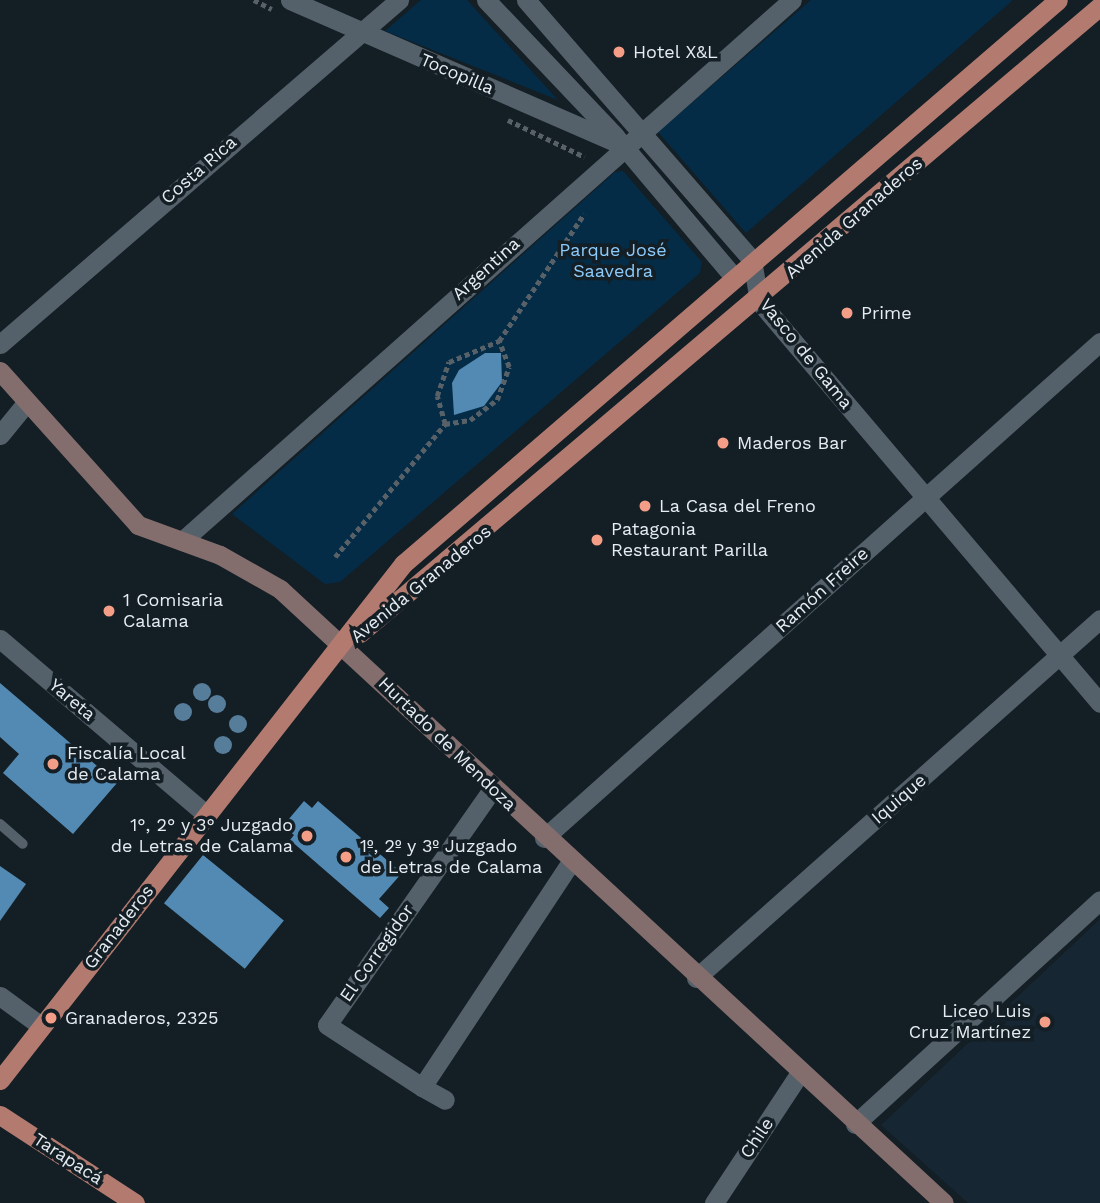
<!DOCTYPE html>
<html>
<head>
<meta charset="utf-8">
<style>
	body { margin:0 }
	#map { position:relative; width:1100px; height:1203px; overflow:hidden; background:#141e25; font-family:"Work Sans",sans-serif }
	div>[style] { position:absolute }
	[style*='--x'] { left:calc(var(--x)*1px); top:calc(var(--y)*1px); width:calc(var(--w)*1px); rotate:calc(var(--a)*1deg) }
	.built>* { inset:0; background:#162632 }
	.green>* { inset:0; background:#052c46 }
	.building>* { inset:0; background:#528ab3; transform-origin:0 0 }
	.path>* { height:4.5px; margin-top:-2.25px; transform-origin:0; background:repeating-linear-gradient(90deg,#586168 0 5px,transparent 0 8.5px) }
	.service>* { height:10px; margin:-5px; padding:0 5px; transform-origin:5px; border-radius:5px; background:#55616a }
	.minor>* { height:19px; margin:-9.5px; padding:0 9.5px; transform-origin:9.5px; border-radius:9.5px; background:#55616a }
	.tertiary>* { height:19px; margin:-9.5px; padding:0 9.5px; transform-origin:9.5px; border-radius:9.5px; background:#55616a }
	.secondary>* { height:19px; margin:-9.5px; padding:0 9.5px; transform-origin:9.5px; border-radius:9.5px; background:#846e6d }
	.primary>* { height:19px; margin:-9.5px; padding:0 9.5px; transform-origin:9.5px; border-radius:9.5px; background:#b37b6f }
	.trees>* { width:18px; height:18px; margin:-9px; border-radius:50%; background:#567d9a }
	.dots>* { width:19px; height:19px; translate:-50% -50%; box-sizing:border-box; border:4px solid #141e25; border-radius:50% }
	span { translate:-50% -50%; white-space:nowrap; text-align:center; line-height:1.15; -webkit-text-stroke:7px #141e25; paint-order:stroke }
	.poi-label { font-size:18px; color:#e5ecf2 }
	.left { translate:0 -50%; text-align:left }
	.right { translate:-100% -50%; text-align:right }
	.street-label { font-size:18px; color:#e5ecf2 }
	.park-label { font-size:18px; color:#8ccafa }
</style>
</head>
<body>
<div id="map">
	<div class="built">
		<i style="clip-path:polygon(1100px 919px,1100px 1203px,968px 1203px,881px 1125px)"></i>
	</div>
	<div class="green">
		<i style="clip-path:polygon(421px 0,467px 0,558px 100px,385px 31px)"></i>
		<i style="clip-path:polygon(811px 0,1013px 0,746px 233px,658px 132px)"></i>
		<i style="clip-path:polygon(623px 171px,702px 262px,700px 273px,340px 582px,325px 584px,232px 514px,615px 172px)"></i>
	</div>
	<div class="building">
		<i style="clip-path:polygon(485px 353px,501px 353px,502px 382px,484px 406px,454px 415px,452px 383px,459px 370px)"></i>
		<i style="clip-path:polygon(0 683px,117px 783px,73px 834px,3px 773px,19px 754px,0 737px)"></i>
		<i style="clip-path:polygon(304px 801px,312px 808px,318px 801px,402px 873px,379px 899px,389px 908px,380px 918px,290px 840px,294px 835px,283px 826px)"></i>
		<i style="left:203px;top:855px;width:104px;height:62px;rotate:39deg"></i>
		<i style="clip-path:polygon(0 866px,26px 884px,0 921px)"></i>
	</div>
	<div class="path">
		<i style="--x:254;--y:0;--w:20;--a:27"></i>
		<i style="--x:508;--y:120;--w:85;--a:25.7"></i>
		<i style="--x:445;--y:424;--w:25;--a:-9"></i>
		<i style="--x:470;--y:420;--w:34;--a:-37"></i>
		<i style="--x:497;--y:400;--w:35;--a:-70"></i>
		<i style="--x:509;--y:367;--w:28;--a:-111"></i>
		<i style="--x:335;--y:557;--w:173;--a:-50.4"></i>
		<i style="--x:445;--y:424;--w:29;--a:-106"></i>
		<i style="--x:437;--y:396;--w:36;--a:-71"></i>
		<i style="--x:449;--y:362;--w:54;--a:-22.8"></i>
		<i style="--x:499;--y:341;--w:153;--a:-56.2"></i>
	</div>
	<div class="service">
		<i style="--x:0;--y:824;--w:30;--a:41"></i>
	</div>
	<div class="minor">
		<i style="--x:290;--y:0;--w:365;--a:23.6"></i>
		<i style="--x:0;--y:344;--w:527;--a:-40.77"></i>
		<i style="--x:0;--y:435;--w:41;--a:-50.9"></i>
		<i style="--x:182;--y:541;--w:815;--a:-41.57"></i>
		<i style="--x:0;--y:639;--w:272;--a:40.4"></i>
		<i style="--x:493;--y:788;--w:289;--a:125"></i>
		<i style="--x:327;--y:1025;--w:113;--a:33.1"></i>
		<i style="--x:422;--y:1087;--w:270;--a:-56.5"></i>
		<i style="--x:544;--y:838;--w:745;--a:-41.74"></i>
		<i style="--x:696;--y:978;--w:540;--a:-41.62"></i>
		<i style="--x:422;--y:1087;--w:26;--a:29"></i>
		<i style="--x:855;--y:1124;--w:332;--a:-42.4"></i>
		<i style="--x:714;--y:1203;--w:154;--a:-56.6"></i>
	</div>
	<div class="tertiary">
		<i style="--x:486;--y:0;--w:187;--a:46.5"></i>
		<i style="--x:615;--y:136;--w:183;--a:49.9"></i>
		<i style="--x:526;--y:0;--w:344;--a:49"></i>
		<i style="--x:752;--y:260;--w:42;--a:80.3"></i>
		<i style="--x:759;--y:301;--w:527;--a:49.69"></i>
		<i style="--x:0;--y:996;--w:51;--a:36.2"></i>
	</div>
	<div class="secondary">
		<i style="--x:0;--y:371;--w:207;--a:48.1"></i>
		<i style="--x:138;--y:525;--w:87;--a:20.1"></i>
		<i style="--x:220;--y:555;--w:69;--a:29.5"></i>
		<i style="--x:280;--y:589;--w:904;--a:42.76"></i>
	</div>
	<div class="primary">
		<i style="--x:360;--y:633;--w:970;--a:-40.27"></i>
		<i style="--x:0;--y:1080;--w:655;--a:-52.01"></i>
		<i style="--x:403;--y:564;--w:864;--a:-40.73"></i>
		<i style="--x:0;--y:1115;--w:161;--a:33.1"></i>
	</div>
	<div class="trees">
		<i style="left:202px;top:692px"></i>
		<i style="left:217px;top:704px"></i>
		<i style="left:183px;top:712px"></i>
		<i style="left:238px;top:724px"></i>
		<i style="left:223px;top:745px"></i>
	</div>
	<div class="dots">
		<i style="left:619px;top:52px;background:#f49e87"></i>
		<i style="left:847px;top:313px;background:#f49e87"></i>
		<i style="left:723px;top:443px;background:#f49e87"></i>
		<i style="left:645px;top:506px;background:#f49e87"></i>
		<i style="left:597px;top:540px;background:#f49e87"></i>
		<i style="left:109px;top:611px;background:#f49e87"></i>
		<i style="left:53px;top:764px;background:#f49e87"></i>
		<i style="left:307px;top:836px;background:#f49e87"></i>
		<i style="left:346px;top:857px;background:#f49e87"></i>
		<i style="left:51px;top:1018px;background:#f49e87"></i>
		<i style="left:1045px;top:1022px;background:#f49e87"></i>
	</div>
	<div class="poi-label">
		<span class="left" style="left:633px;top:52px">Hotel X&amp;L</span>
		<span class="left" style="left:861px;top:313px">Prime</span>
		<span class="left" style="left:737px;top:443px">Maderos Bar</span>
		<span class="left" style="left:659px;top:506px">La Casa del Freno</span>
		<span class="left" style="left:611px;top:540px">Patagonia<br>Restaurant Parilla</span>
		<span class="left" style="left:123px;top:611px">1 Comisaria<br>Calama</span>
		<span class="left" style="left:67px;top:764px">Fiscalía Local<br>de Calama</span>
		<span class="right" style="left:293px;top:836px">1°, 2° y 3° Juzgado<br>de Letras de Calama</span>
		<span class="left" style="left:360px;top:857px">1º, 2º y 3º Juzgado<br>de Letras de Calama</span>
		<span class="right" style="left:1031px;top:1022px">Liceo Luis<br>Cruz Martínez</span>
		<span class="left" style="left:65px;top:1018px">Granaderos, 2325</span>
	</div>
	<div class="street-label">
		<span style="left:457px;top:74px;rotate:23deg">Tocopilla</span>
		<span style="left:199px;top:170px;rotate:-41deg">Costa Rica</span>
		<span style="left:854px;top:218px;rotate:-41deg">Avenida Granaderos</span>
		<span style="left:486px;top:269px;rotate:-42deg">Argentina</span>
		<span style="left:806px;top:354px;rotate:51deg">Vasco de Gama</span>
		<span style="left:421px;top:584px;rotate:-39deg">Avenida Granaderos</span>
		<span style="left:822px;top:590px;rotate:-42deg">Ramón Freire</span>
		<span style="left:72px;top:700px;rotate:40deg">Yareta</span>
		<span style="left:447px;top:744px;rotate:44deg">Hurtado de Mendoza</span>
		<span style="left:899px;top:799px;rotate:-41deg">Iquique</span>
		<span style="left:119px;top:927px;rotate:-52deg">Granaderos</span>
		<span style="left:377px;top:953px;rotate:-55deg">El Corregidor</span>
		<span style="left:757px;top:1138px;rotate:-56deg">Chile</span>
		<span style="left:68px;top:1159px;rotate:33deg">Tarapacá</span>
	</div>
	<div class="park-label">
		<span style="left:613px;top:261px">Parque José<br>Saavedra</span>
	</div>
</div>
</body>
</html>
